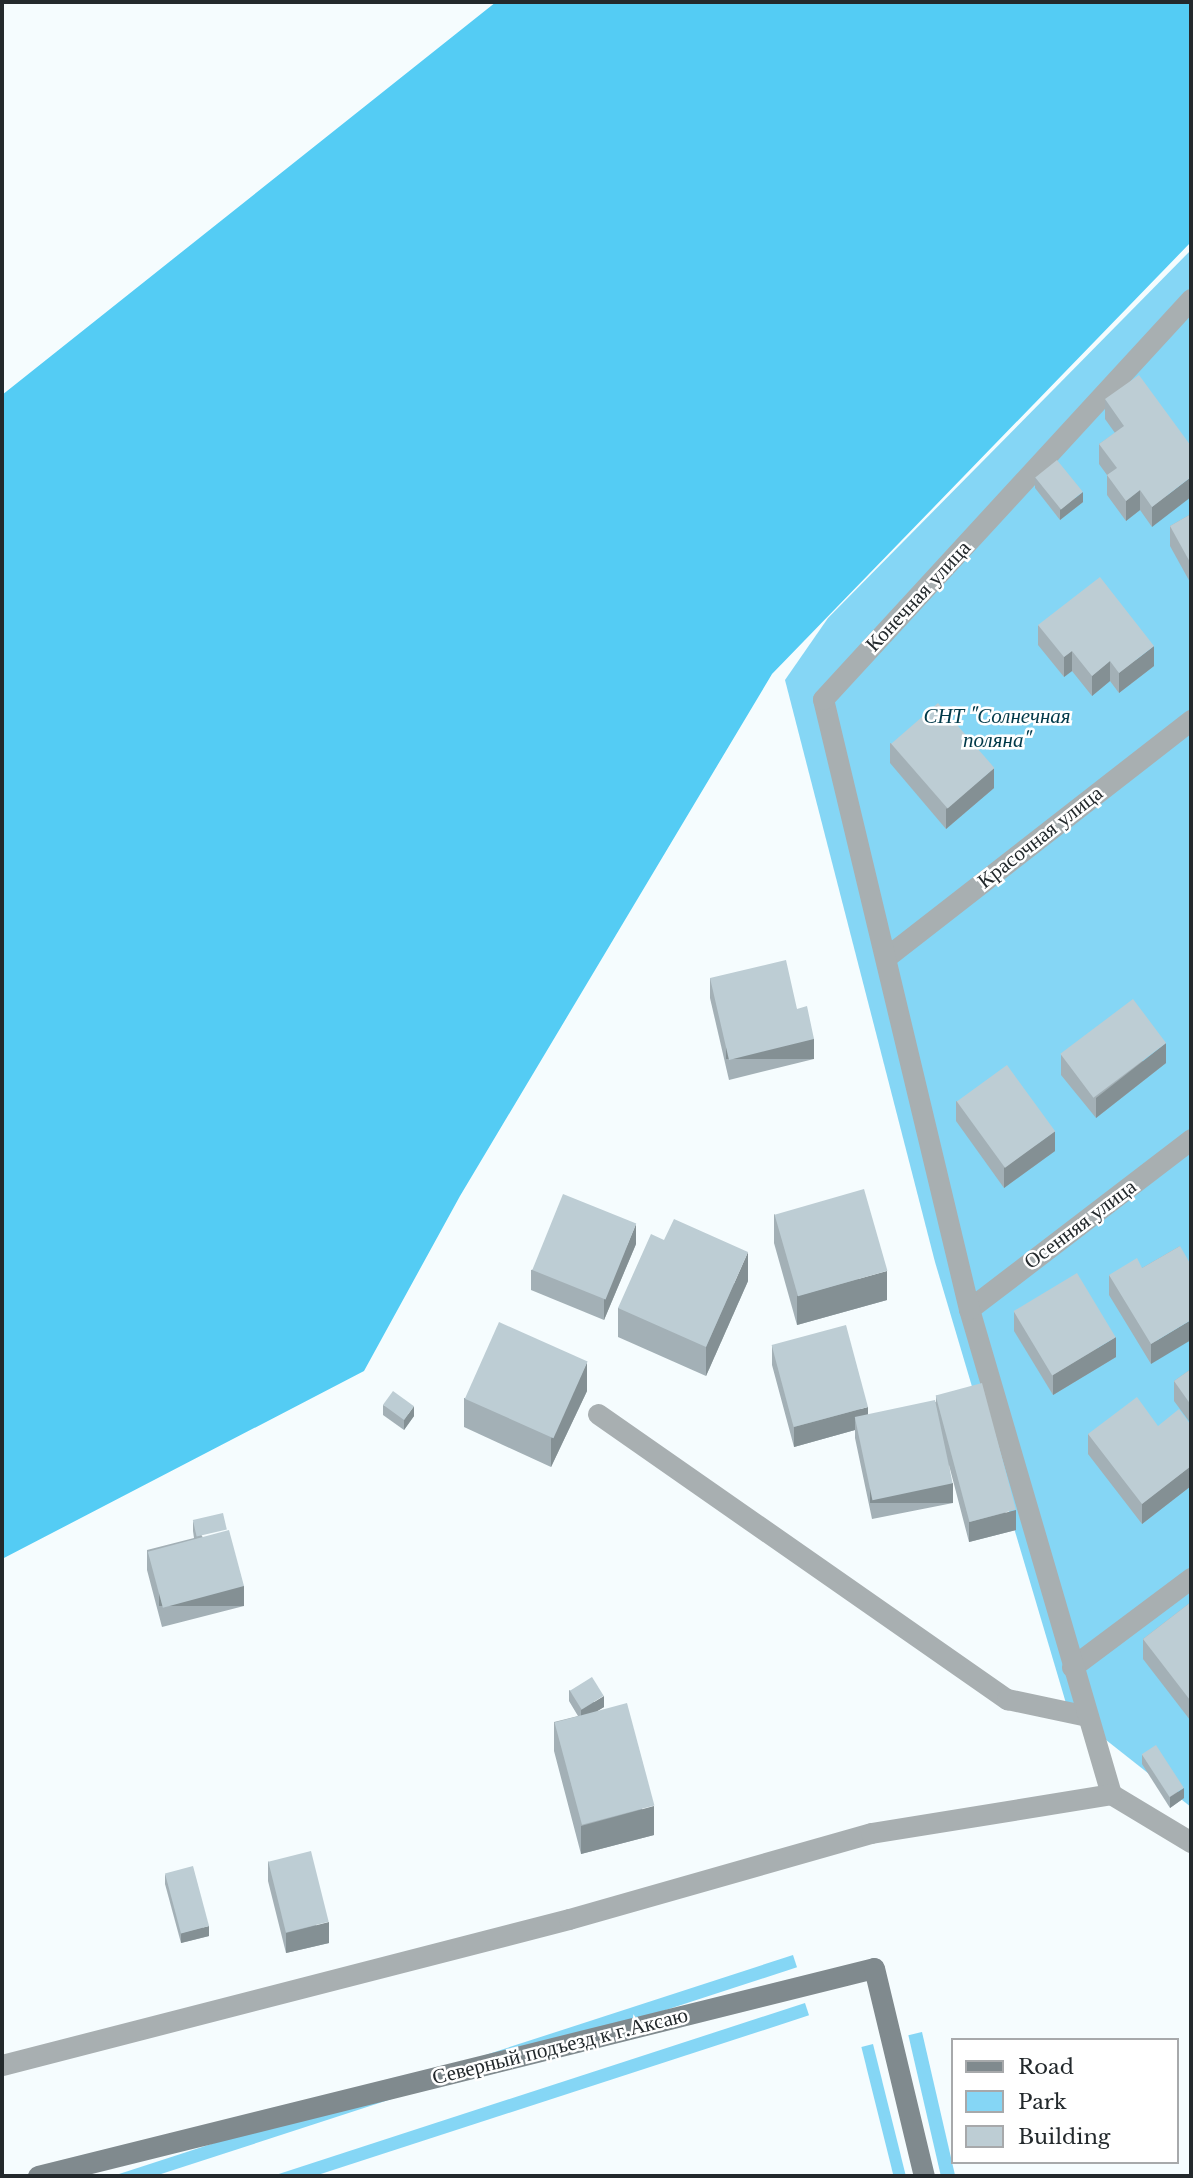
<!DOCTYPE html>
<html>
<head>
<meta charset="utf-8">
<style>
	body { margin:0 }
	#map { position:relative; width:1193px; height:2178px; overflow:hidden; background:#f5fcfe; font-family:"Libre Baskerville",serif }
	div>[style] { position:absolute }
	[style*='--x'] { left:calc(var(--x)*1px); top:calc(var(--y)*1px); width:calc(var(--w)*1px); rotate:calc(var(--a)*1deg) }
	.green>* { inset:0; background:#85d6f5; transform-origin:0 0 }
	.forest>* { inset:0; background:#54ccf4 }
	.street>* { height:21px; margin:-10.5px; padding:0 10.5px; transform-origin:10.5px; border-radius:10.5px; background:#a8afb1 }
	.secondary>* { height:21px; margin:-10.5px; padding:0 10.5px; transform-origin:10.5px; border-radius:10.5px; background:#808a8e }
	.wall>* { inset:0; background:#a3b0b6 }
	.shaded-wall>* { inset:0; background:#849094; transform-origin:0 0 }
	.building>* { inset:0; background:#bdcdd4; transform-origin:0 0 }
	span { translate:-50% -50%; white-space:nowrap; text-align:center; line-height:1.15; -webkit-text-stroke:5px #fff; paint-order:stroke }
	.street-label { font-size:21px; color:#23292c }
	.park-label { font-size:21px; color:#003949; font-style:italic }
	.frame { position:absolute; inset:0; border:4px solid #23292c; pointer-events:none }
	.legend { position:absolute; left:951px; top:2038px; width:228px; height:126px; box-sizing:border-box; background:#fff; border:2px solid #a7a9ab; margin:0; padding:9px 12px; list-style:none; font-size:21px; color:#23292c }
	.legend li { display:flex; align-items:center; gap:14px; height:35px }
	.legend b { width:35px; border:2px solid #a7a9ab }
</style>
</head>
<body>
<div id="map">
	<div class="green">
		<i style="clip-path:polygon(1191px 250px,1191px 1807px,1068px 1710px,935px 1262px,785px 680px,828px 618px)"></i>
		<i style="left:793px;top:1955px;width:13px;height:815px;rotate:72deg"></i>
		<i style="left:805px;top:2003px;width:13px;height:711px;rotate:72deg"></i>
		<i style="left:922px;top:2032px;width:148px;height:14px;rotate:77deg"></i>
		<i style="left:873px;top:2044px;width:136px;height:12px;rotate:76deg"></i>
	</div>
	<div class="forest">
		<i style="clip-path:polygon(496px 2px,1191px 2px,1191px 242px,772px 674px,460px 1196px,364px 1371px,2px 1559px,2px 395px)"></i>
	</div>
	<div class="street">
		<i style="--x:889;--y:955;--w:383;--a:-37.9"></i>
		<i style="--x:969;--y:1309;--w:280;--a:-37.4"></i>
		<i style="--x:598;--y:1414;--w:499;--a:34.9"></i>
		<i style="--x:1007;--y:1699;--w:82;--a:12"></i>
		<i style="--x:1072;--y:1667;--w:149;--a:-36.8"></i>
		<i style="--x:1111;--y:1794;--w:505;--a:-106.32"></i>
		<i style="--x:969;--y:1309;--w:627;--a:-103.46"></i>
		<i style="--x:823;--y:699;--w:544;--a:-47.39"></i>
		<i style="--x:1111;--y:1794;--w:93;--a:31"></i>
		<i style="--x:2;--y:2065;--w:585;--a:-14.44"></i>
		<i style="--x:569;--y:1919;--w:314;--a:-15.9"></i>
		<i style="--x:871;--y:1833;--w:243;--a:-9.2"></i>
	</div>
	<div class="secondary">
		<i style="--x:38;--y:2176;--w:861;--a:-13.97"></i>
		<i style="--x:874;--y:1968;--w:214;--a:76.5"></i>
	</div>
	<div class="wall">
		<i style="clip-path:polygon(1105px 399px,1191px 446px,1152px 527px,1140px 510px,1126px 521px,1107px 495px,1107px 475px,1099px 464px,1099px 444px,1115px 433px,1105px 419px)"></i>
		<i style="clip-path:polygon(1035px 477px,1083px 502px,1060px 520px,1035px 488px)"></i>
		<i style="clip-path:polygon(1191px 514px,1191px 584px,1170px 546px,1170px 526px)"></i>
		<i style="clip-path:polygon(1038px 625px,1154px 666px,1119px 693px,1110px 681px,1092px 696px,1072px 671px,1064px 677px,1038px 645px)"></i>
		<i style="clip-path:polygon(890px 743px,994px 788px,946px 829px,890px 763px)"></i>
		<i style="clip-path:polygon(710px 978px,797px 1009px,814px 1059px,729px 1080px,710px 998px)"></i>
		<i style="clip-path:polygon(1061px 1055px,1166px 1063px,1096px 1118px,1061px 1075px)"></i>
		<i style="clip-path:polygon(956px 1101px,1055px 1151px,1004px 1188px,956px 1121px)"></i>
		<i style="clip-path:polygon(774px 1214px,887px 1300px,797px 1325px,774px 1243px)"></i>
		<i style="clip-path:polygon(636px 1244px,604px 1320px,531px 1290px,531px 1270px)"></i>
		<i style="clip-path:polygon(1180px 1246px,1151px 1364px,1109px 1295px,1109px 1275px,1142px 1268px)"></i>
		<i style="clip-path:polygon(748px 1281px,706px 1376px,618px 1337px,618px 1308px)"></i>
		<i style="clip-path:polygon(1014px 1311px,1116px 1357px,1053px 1395px,1014px 1331px)"></i>
		<i style="clip-path:polygon(772px 1345px,868px 1415px,936px 1402px,936px 1395px,1016px 1530px,969px 1542px,949px 1465px,953px 1503px,872px 1519px,855px 1438px,855px 1430px,794px 1447px,772px 1365px)"></i>
		<i style="clip-path:polygon(1191px 1369px,1191px 1486px,1142px 1524px,1088px 1454px,1088px 1434px,1158px 1426px,1191px 1424px,1174px 1401px,1174px 1381px)"></i>
		<i style="clip-path:polygon(587px 1391px,551px 1467px,464px 1427px,464px 1398px)"></i>
		<i style="clip-path:polygon(383px 1405px,414px 1416px,404px 1430px,383px 1415px)"></i>
		<i style="clip-path:polygon(193px 1521px,244px 1606px,162px 1627px,147px 1570px,147px 1550px,194px 1538px,193px 1531px)"></i>
		<i style="clip-path:polygon(1191px 1602px,1190px 1720px,1143px 1659px,1143px 1639px)"></i>
		<i style="clip-path:polygon(569px 1690px,604px 1707px,597px 1711px,654px 1835px,581px 1854px,554px 1751px,554px 1722px,578px 1716px,569px 1701px)"></i>
		<i style="clip-path:polygon(1142px 1754px,1184px 1798px,1170px 1808px,1142px 1764px)"></i>
		<i style="clip-path:polygon(268px 1861px,329px 1943px,286px 1953px,268px 1881px)"></i>
		<i style="clip-path:polygon(165px 1874px,209px 1936px,181px 1943px,165px 1884px)"></i>
	</div>
	<div class="shaded-wall">
		<i style="clip-path:polygon(1191px 477px,1191px 497px,1152px 527px,1152px 507px)"></i>
		<i style="clip-path:polygon(1140px 490px,1140px 510px,1126px 521px,1126px 501px)"></i>
		<i style="clip-path:polygon(1083px 492px,1083px 502px,1060px 520px,1060px 510px)"></i>
		<i style="clip-path:polygon(1154px 646px,1154px 666px,1119px 693px,1119px 673px)"></i>
		<i style="clip-path:polygon(1072px 651px,1072px 671px,1064px 677px,1064px 657px)"></i>
		<i style="clip-path:polygon(1110px 661px,1110px 681px,1092px 696px,1092px 676px)"></i>
		<i style="clip-path:polygon(994px 768px,994px 788px,946px 829px,946px 809px)"></i>
		<i style="left:814px;top:1039px;width:20px;height:88px;rotate:90deg"></i>
		<i style="clip-path:polygon(1166px 1043px,1166px 1063px,1096px 1118px,1096px 1098px)"></i>
		<i style="clip-path:polygon(1055px 1131px,1055px 1151px,1004px 1188px,1004px 1168px)"></i>
		<i style="clip-path:polygon(636px 1224px,636px 1244px,604px 1320px,604px 1300px)"></i>
		<i style="clip-path:polygon(748px 1252px,748px 1281px,706px 1376px,706px 1347px)"></i>
		<i style="clip-path:polygon(887px 1271px,887px 1300px,797px 1325px,797px 1296px)"></i>
		<i style="clip-path:polygon(1191px 1320px,1191px 1340px,1151px 1364px,1151px 1344px)"></i>
		<i style="clip-path:polygon(1116px 1337px,1116px 1357px,1053px 1395px,1053px 1375px)"></i>
		<i style="clip-path:polygon(587px 1362px,587px 1391px,551px 1467px,551px 1439px)"></i>
		<i style="clip-path:polygon(414px 1406px,414px 1416px,404px 1430px,404px 1420px)"></i>
		<i style="clip-path:polygon(868px 1407px,868px 1427px,855px 1418px,855px 1430px,794px 1447px,794px 1427px)"></i>
		<i style="clip-path:polygon(1191px 1466px,1191px 1486px,1142px 1524px,1142px 1504px)"></i>
		<i style="left:953px;top:1483px;width:20px;height:83px;rotate:90deg"></i>
		<i style="clip-path:polygon(1016px 1510px,1016px 1530px,969px 1542px,969px 1522px)"></i>
		<i style="left:244px;top:1586px;width:20px;height:85px;rotate:90deg"></i>
		<i style="clip-path:polygon(604px 1696px,604px 1707px,581px 1721px,581px 1710px)"></i>
		<i style="left:1191px;top:1699px;width:20px;height:1px;rotate:90deg"></i>
		<i style="clip-path:polygon(1184px 1788px,1184px 1798px,1170px 1808px,1170px 1797px)"></i>
		<i style="clip-path:polygon(654px 1806px,654px 1835px,581px 1854px,581px 1826px)"></i>
		<i style="clip-path:polygon(329px 1922px,329px 1943px,286px 1953px,286px 1933px)"></i>
		<i style="clip-path:polygon(209px 1926px,209px 1936px,181px 1943px,181px 1933px)"></i>
	</div>
	<div class="building">
		<i style="clip-path:polygon(1139px 375px,1191px 446px,1191px 477px,1152px 507px,1140px 490px,1126px 501px,1107px 475px,1117px 468px,1099px 444px,1124px 426px,1105px 399px)"></i>
		<i style="left:1057px;top:460px;width:41px;height:28px;rotate:51deg"></i>
		<i style="clip-path:polygon(1191px 514px,1191px 564px,1170px 526px)"></i>
		<i style="clip-path:polygon(1100px 577px,1154px 646px,1119px 673px,1110px 661px,1092px 676px,1072px 651px,1064px 657px,1038px 625px)"></i>
		<i style="left:938px;top:703px;width:86px;height:62px;rotate:49deg"></i>
		<i style="clip-path:polygon(786px 960px,797px 1009px,807px 1006px,814px 1039px,729px 1060px,710px 978px)"></i>
		<i style="left:1133px;top:999px;width:55px;height:91px;rotate:53deg"></i>
		<i style="left:1007px;top:1065px;width:82px;height:62px;rotate:54deg"></i>
		<i style="left:864px;top:1189px;width:85px;height:93px;rotate:74deg"></i>
		<i style="left:563px;top:1194px;width:79px;height:82px;rotate:22deg"></i>
		<i style="clip-path:polygon(674px 1219px,748px 1252px,706px 1347px,618px 1308px,651px 1234px,664px 1240px)"></i>
		<i style="clip-path:polygon(1180px 1246px,1191px 1265px,1191px 1320px,1151px 1344px,1109px 1275px,1137px 1258px,1142px 1268px)"></i>
		<i style="left:1077px;top:1273px;width:75px;height:74px;rotate:59deg"></i>
		<i style="left:499px;top:1322px;width:97px;height:84px;rotate:24deg"></i>
		<i style="left:846px;top:1325px;width:85px;height:77px;rotate:75deg"></i>
		<i style="clip-path:polygon(1191px 1369px,1191px 1405px,1174px 1381px)"></i>
		<i style="left:982px;top:1383px;width:131px;height:48px;rotate:75deg"></i>
		<i style="left:393px;top:1391px;width:26px;height:17px;rotate:36deg"></i>
		<i style="clip-path:polygon(1137px 1397px,1158px 1426px,1179px 1409px,1191px 1425px,1191px 1466px,1142px 1504px,1088px 1434px)"></i>
		<i style="left:935px;top:1400px;width:85px;height:82px;rotate:78deg"></i>
		<i style="left:223px;top:1513px;width:17px;height:31px;rotate:77deg"></i>
		<i style="left:229px;top:1530px;width:58px;height:84px;rotate:75deg"></i>
		<i style="clip-path:polygon(1191px 1602px,1191px 1699px,1190px 1700px,1143px 1639px)"></i>
		<i style="left:592px;top:1677px;width:22px;height:26px;rotate:58deg"></i>
		<i style="left:627px;top:1703px;width:106px;height:75px;rotate:75deg"></i>
		<i style="left:1156px;top:1745px;width:51px;height:17px;rotate:57deg"></i>
		<i style="left:311px;top:1851px;width:73px;height:44px;rotate:76deg"></i>
		<i style="left:193px;top:1866px;width:62px;height:29px;rotate:75deg"></i>
	</div>
	<div class="street-label">
		<span style="left:918px;top:596px;rotate:-47deg">Конечная улица</span>
		<span style="left:1040px;top:837px;rotate:-38deg">Красочная улица</span>
		<span style="left:1080px;top:1224px;rotate:-37deg">Осенняя улица</span>
		<span style="left:560px;top:2046px;rotate:-14deg">Северный подъезд к г.Аксаю</span>
	</div>
	<div class="park-label">
		<span style="left:997px;top:728px">СНТ "Солнечная<br>поляна"</span>
	</div>
	<div class="frame"></div>
	<ul class="legend">
	<li><b style="height:9px;background:#808a8e"></b>Road</li>
	<li><b style="height:19px;background:#85d6f5"></b>Park</li>
	<li><b style="height:19px;background:#bdcdd4"></b>Building</li>
	</ul>
</div>
</body>
</html>
